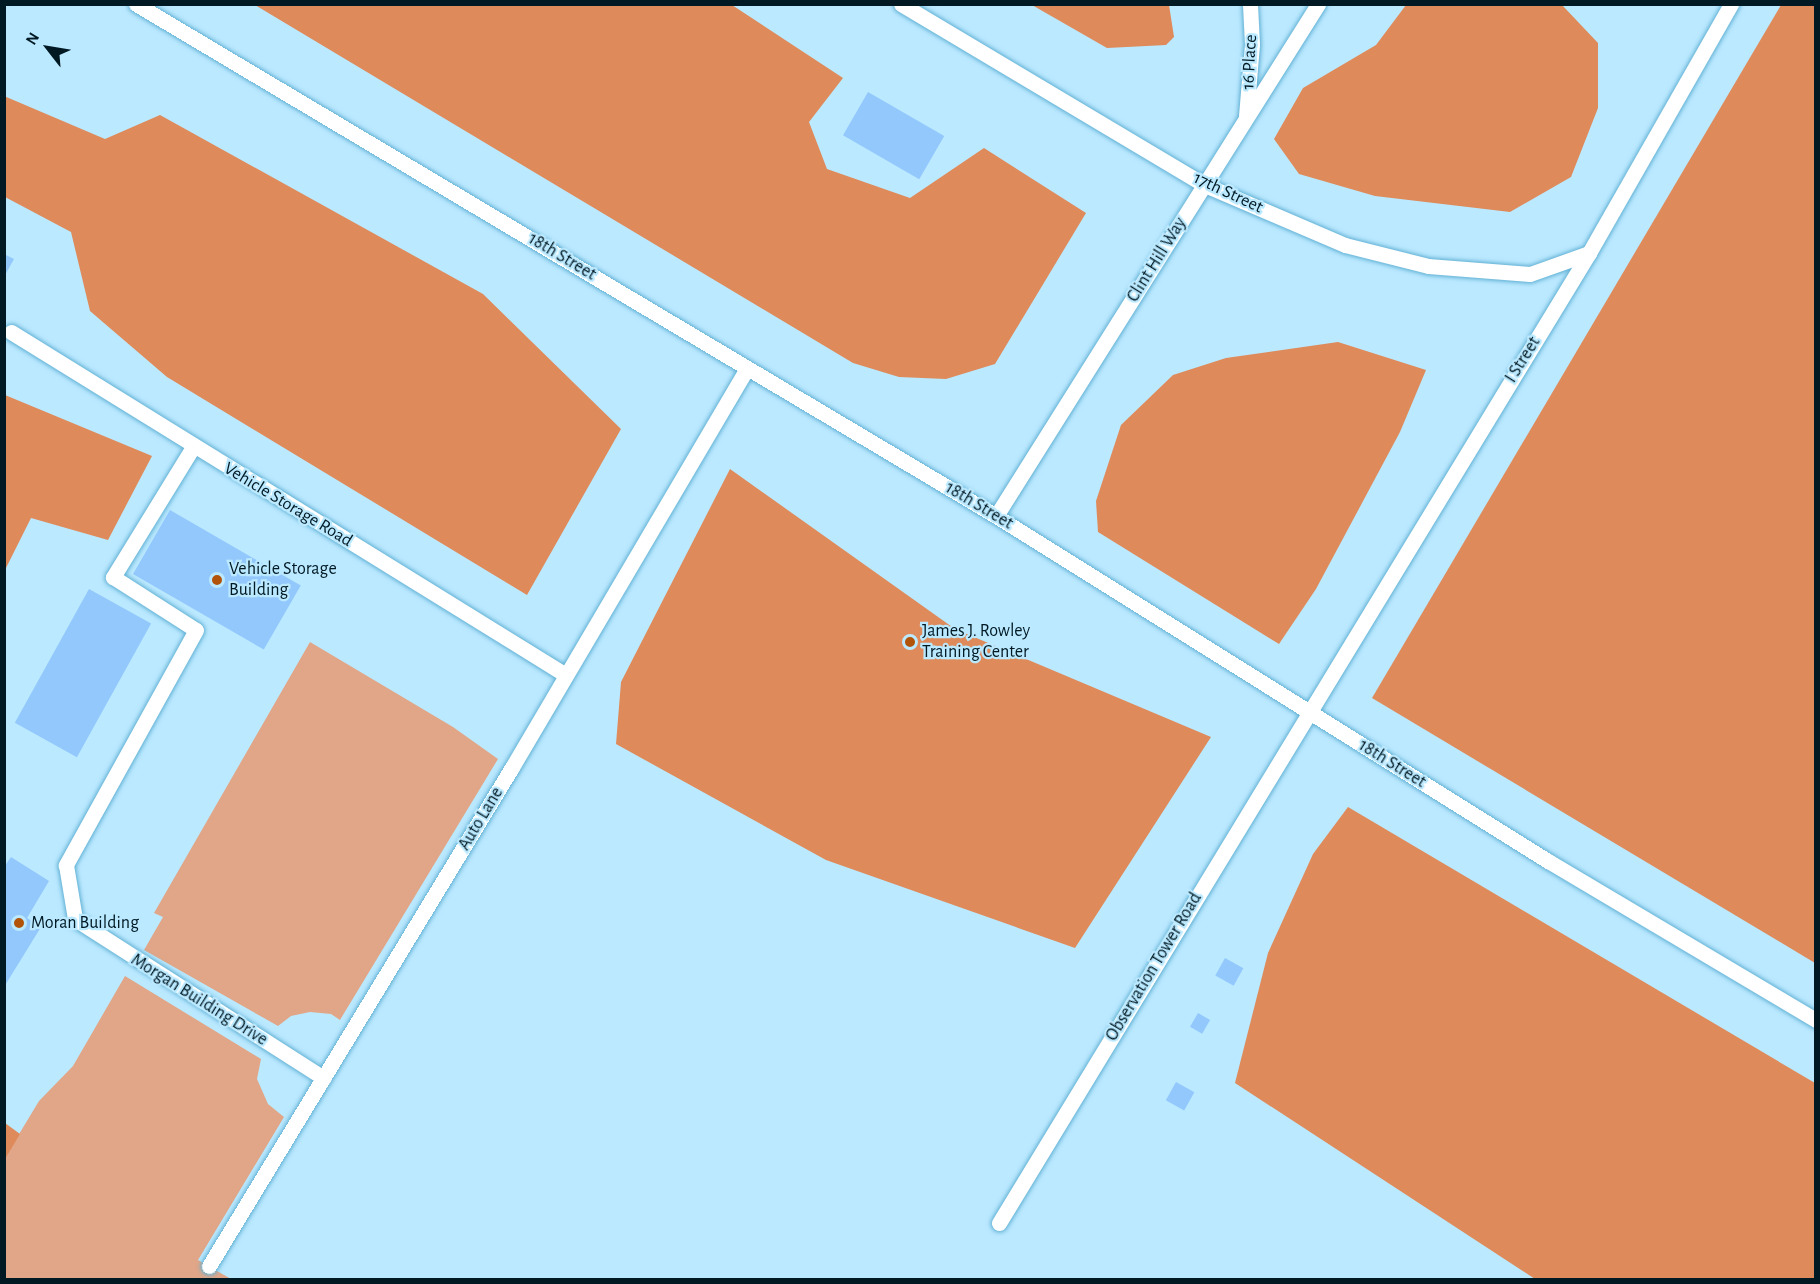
<!DOCTYPE html>
<html>
<head>
<meta charset="utf-8">
<style>
	body { margin:0 }
	#map { position:relative; width:1820px; height:1284px; overflow:hidden; background:#bbe9ff; font-family:"Alegreya Sans",sans-serif }
	div>[style] { position:absolute }
	[style*='--x'] { left:calc(var(--x)*1px); top:calc(var(--y)*1px); width:calc(var(--w)*1px); rotate:calc(var(--a)*1deg) }
	.green>* { inset:0; background:#e1a687 }
	.forest>* { inset:0; background:#df8a5a }
	.building>* { inset:0; background:#93c8fd; transform-origin:0 0 }
	.roads { filter:drop-shadow(0 0 2px #62b1d5) drop-shadow(0 0 2px #62b1d5) }
	.lane>* { height:15px; margin:-7.5px; padding:0 7.5px; transform-origin:7.5px; border-radius:7.5px; background:#fff }
	.dots>* { width:16px; height:16px; translate:-50% -50%; box-sizing:border-box; border:3px solid #bbe9ff; border-radius:50% }
	span { translate:-50% -50%; white-space:nowrap; text-align:center; line-height:1.15; -webkit-text-stroke:4.5px #bbe9ff; paint-order:stroke }
	.street-label { font-size:18px; color:#011923 }
	.poi-label { font-size:18px; color:#011923 }
	.left { translate:0 -50%; text-align:left }
	.frame { position:absolute; inset:0; border:6px solid #011923; pointer-events:none }
	.north { position:absolute; left:18px; top:18px; width:60px; height:60px; -webkit-text-stroke:4px #bbe9ff; paint-order:stroke; rotate:301deg; font-size:16px; font-weight:700; line-height:24px; text-align:center; color:#011923 }
	.north::after { content:''; display:block; margin:auto; width:21px; height:27px; background:#011923; clip-path:polygon(50% 0,100% 100%,50% 72%,0 100%) }
</style>
</head>
<body>
<div id="map">
	<div class="green">
		<i style="clip-path:polygon(310px 642px,453px 727px,498px 759px,340px 1020px,331px 1014px,310px 1012px,291px 1016px,278px 1026px,144px 950px,163px 917px,154px 913px)"></i>
		<i style="clip-path:polygon(125px 976px,261px 1059px,257px 1079px,268px 1104px,284px 1117px,198px 1260px,231px 1279px,5px 1279px,4px 1159px,39px 1101px,73px 1066px)"></i>
	</div>
	<div class="forest">
		<i style="clip-path:polygon(255px 5px,732px 5px,843px 78px,809px 122px,827px 169px,910px 198px,984px 148px,1086px 213px,995px 364px,946px 379px,899px 377px,853px 363px)"></i>
		<i style="clip-path:polygon(1032px 5px,1169px 5px,1174px 37px,1166px 45px,1107px 48px)"></i>
		<i style="clip-path:polygon(1406px 5px,1562px 5px,1598px 43px,1598px 108px,1571px 177px,1510px 212px,1375px 196px,1299px 174px,1274px 139px,1303px 88px,1376px 45px)"></i>
		<i style="clip-path:polygon(1781px 5px,1816px 5px,1815px 963px,1372px 698px)"></i>
		<i style="clip-path:polygon(4px 96px,105px 139px,160px 115px,483px 294px,621px 429px,527px 595px,167px 377px,90px 311px,71px 232px,5px 197px)"></i>
		<i style="clip-path:polygon(1338px 342px,1426px 370px,1400px 432px,1316px 589px,1279px 644px,1098px 532px,1096px 501px,1121px 425px,1173px 375px,1226px 358px)"></i>
		<i style="clip-path:polygon(5px 395px,152px 456px,108px 540px,31px 518px,5px 570px)"></i>
		<i style="clip-path:polygon(730px 469px,955px 629px,1211px 737px,1075px 948px,826px 860px,616px 744px,621px 682px)"></i>
		<i style="clip-path:polygon(1348px 807px,1815px 1083px,1815px 1279px,1535px 1279px,1235px 1083px,1268px 953px,1313px 854px)"></i>
		<i style="clip-path:polygon(5px 1123px,20px 1134px,5px 1159px)"></i>
	</div>
	<div class="building">
		<i style="left:868px;top:92px;width:88px;height:50px;rotate:30deg"></i>
		<i style="clip-path:polygon(4px 254px,14px 259px,4px 277px)"></i>
		<i style="left:170px;top:510px;width:151px;height:74px;rotate:30deg"></i>
		<i style="left:89px;top:589px;width:71px;height:153px;rotate:29deg"></i>
		<i style="clip-path:polygon(11px 857px,49px 881px,27px 918px,41px 927px,4px 987px,4px 867px)"></i>
		<i style="left:1225px;top:958px;width:21px;height:20px;rotate:29deg"></i>
		<i style="left:1198px;top:1013px;width:14px;height:16px;rotate:30deg"></i>
		<i style="left:1176px;top:1082px;width:21px;height:21px;rotate:29deg"></i>
	</div>
	<div class="roads">
		<div class="lane">
			<i style="--x:136;--y:4;--w:1001;--a:30.77"></i>
			<i style="--x:996;--y:516;--w:651;--a:32.01"></i>
			<i style="--x:1548;--y:861;--w:312;--a:30.7"></i>
			<i style="--x:901;--y:4;--w:354;--a:30.8"></i>
			<i style="--x:1205;--y:185;--w:152;--a:23.2"></i>
			<i style="--x:1345;--y:245;--w:86;--a:14.2"></i>
			<i style="--x:1428;--y:266;--w:102;--a:4.5"></i>
			<i style="--x:1530;--y:274;--w:63;--a:-19.6"></i>
			<i style="--x:1246;--y:116;--w:72;--a:-85.2"></i>
			<i style="--x:1252;--y:44;--w:40;--a:-92.9"></i>
			<i style="--x:11;--y:332;--w:652;--a:31.72"></i>
			<i style="--x:193;--y:447;--w:153;--a:121.6"></i>
			<i style="--x:113;--y:577;--w:98;--a:32.6"></i>
			<i style="--x:196;--y:630;--w:269;--a:119"></i>
			<i style="--x:66;--y:865;--w:55;--a:80.5"></i>
			<i style="--x:75;--y:919;--w:295;--a:32.6"></i>
			<i style="--x:996;--y:516;--w:605;--a:-57.83"></i>
			<i style="--x:999;--y:1223;--w:1135;--a:-58.69"></i>
			<i style="--x:1589;--y:253;--w:287;--a:-60.3"></i>
			<i style="--x:209;--y:1266;--w:582;--a:-58.72"></i>
			<i style="--x:511;--y:769;--w:465;--a:-59.5"></i>
		</div>
	</div>
	<div class="dots">
		<i style="left:217px;top:580px;background:#b2530a"></i>
		<i style="left:910px;top:642px;background:#b2530a"></i>
		<i style="left:19px;top:923px;background:#b2530a"></i>
	</div>
	<div class="street-label">
		<span style="left:1250px;top:62px;rotate:-87deg">16 Place</span>
		<span style="left:1228px;top:193px;rotate:25deg">17th Street</span>
		<span style="left:562px;top:257px;rotate:31deg">18th Street</span>
		<span style="left:1157px;top:260px;rotate:-58deg">Clint Hill Way</span>
		<span style="left:1523px;top:360px;rotate:-58deg">I Street</span>
		<span style="left:288px;top:505px;rotate:31deg">Vehicle Storage Road</span>
		<span style="left:979px;top:506px;rotate:31deg">18th Street</span>
		<span style="left:1392px;top:764px;rotate:32deg">18th Street</span>
		<span style="left:481px;top:819px;rotate:-59deg">Auto Lane</span>
		<span style="left:1154px;top:967px;rotate:-59deg">Observation Tower Road</span>
		<span style="left:199px;top:1000px;rotate:32deg">Morgan Building Drive</span>
	</div>
	<div class="poi-label">
		<span class="left" style="left:229px;top:580px">Vehicle Storage<br>Building</span>
		<span class="left" style="left:922px;top:642px">James J. Rowley<br>Training Center</span>
		<span class="left" style="left:31px;top:923px">Moran Building</span>
	</div>
	<div class="frame"></div>
	<div class="north">N</div>
</div>
</body>
</html>
